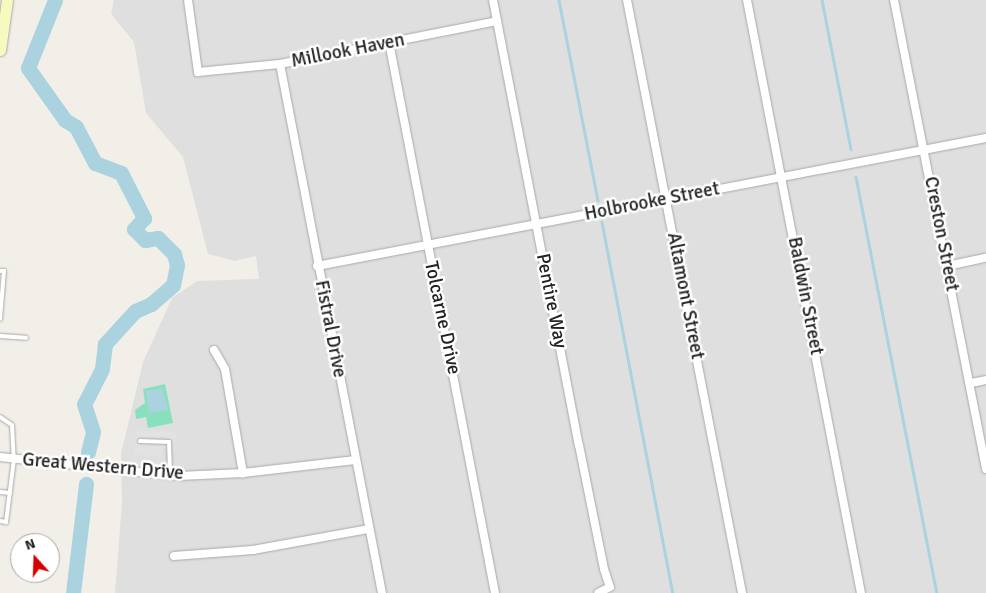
<!DOCTYPE html>
<html>
<head>
<meta charset="utf-8">
<style>
	body { margin:0 }
	#map { position:relative; width:986px; height:593px; overflow:hidden; background:#f2efe9; font-family:Signika,sans-serif }
	div>[style] { position:absolute }
	[style*='--x'] { left:calc(var(--x)*1px); top:calc(var(--y)*1px); width:calc(var(--w)*1px); rotate:calc(var(--a)*1deg) }
	.residential>* { inset:0; background:#e0dfdf }
	.pitch>* { inset:0; background:#88e0be }
	.parking>* { inset:0; background:#e2e2e2 }
	.water>* { inset:0; background:#aad3df }
	.stream>* { height:2.5px; margin:-1.25px; padding:0 1.25px; transform-origin:1.25px; border-radius:1.25px; background:#aad3df }
	.river>* { height:15px; margin:-7.5px; padding:0 7.5px; transform-origin:7.5px; border-radius:7.5px; background:#aad3df }
	.roads { filter:drop-shadow(0 0 1px #a9a9a9) drop-shadow(0 0 1px #a9a9a9) }
	.service>* { height:4px; margin:-2px; padding:0 2px; transform-origin:2px; border-radius:2px; background:#fff }
	.minor>* { height:8px; margin:-4px; padding:0 4px; transform-origin:4px; border-radius:4px; background:#fff }
	.secondary>* { height:11px; margin:-5.5px; padding:0 5.5px; transform-origin:5.5px; border-radius:5.5px; background:#f7fabf }
	span { translate:-50% -50%; white-space:nowrap; text-align:center; line-height:1.15; -webkit-text-stroke:5px #fff; paint-order:stroke }
	.street-label { font-size:19px; color:#222 }
	.north { position:absolute; left:10px; top:533px; width:50px; height:50px; box-sizing:border-box; background:#fff; border:1px solid #a7a7a7; border-radius:50%; rotate:340deg; font-size:14px; font-weight:700; line-height:20px; text-align:center; color:#222 }
	.north::after { content:''; display:block; margin:auto; width:18px; height:22px; background:#d40000; clip-path:polygon(50% 0,100% 100%,50% 72%,0 100%) }
</style>
</head>
<body>
<div id="map">
	<div class="residential">
		<i style="clip-path:polygon(114px 0,986px 0,986px 593px,115px 593px,122px 503px,121px 454px,143px 362px,172px 298px,197px 281px,259px 279px,256px 256px,235px 261px,208px 254px,183px 157px,146px 113px,134px 42px,111px 14px)"></i>
	</div>
	<div class="pitch">
		<i style="clip-path:polygon(165px 384px,173px 423px,148px 428px,146px 417px,136px 419px,135px 410px,145px 403px,143px 389px)"></i>
	</div>
	<div class="parking">
		<i style="clip-path:polygon(136px 431px,175px 432px,176px 450px,162px 449px,161px 456px,134px 455px)"></i>
	</div>
	<div class="water">
		<i style="clip-path:polygon(162px 388px,168px 410px,149px 413px,146px 391px)"></i>
	</div>
	<div class="stream">
		<i style="--x:559;--y:0;--w:204;--a:79"></i>
		<i style="--x:822;--y:0;--w:152;--a:79"></i>
		<i style="--x:856;--y:177;--w:424;--a:79"></i>
		<i style="--x:602;--y:222;--w:378;--a:79.2"></i>
	</div>
	<div class="river">
		<i style="--x:55;--y:0;--w:73;--a:111.7"></i>
		<i style="--x:28;--y:68;--w:64;--a:54.6"></i>
		<i style="--x:65;--y:120;--w:13;--a:32"></i>
		<i style="--x:76;--y:127;--w:41;--a:62.2"></i>
		<i style="--x:95;--y:163;--w:28;--a:21"></i>
		<i style="--x:121;--y:173;--w:51;--a:62.9"></i>
		<i style="--x:144;--y:218;--w:15;--a:132"></i>
		<i style="--x:134;--y:229;--w:16;--a:45"></i>
		<i style="--x:145;--y:240;--w:13;--a:-9"></i>
		<i style="--x:158;--y:238;--w:23;--a:45"></i>
		<i style="--x:174;--y:254;--w:11;--a:75"></i>
		<i style="--x:177;--y:265;--w:20;--a:101"></i>
		<i style="--x:173;--y:285;--w:29;--a:139"></i>
		<i style="--x:151;--y:304;--w:17;--a:156"></i>
		<i style="--x:135;--y:311;--w:45;--a:132.3"></i>
		<i style="--x:105;--y:344;--w:25;--a:97"></i>
		<i style="--x:102;--y:369;--w:39;--a:117"></i>
		<i style="--x:84;--y:404;--w:29;--a:72"></i>
		<i style="--x:93;--y:432;--w:21;--a:104"></i>
		<i style="--x:73;--y:593;--w:110;--a:-83.2"></i>
	</div>
	<div class="roads">
		<div class="service">
			<i style="--x:0;--y:271;--w:4;--a:0"></i>
			<i style="--x:4;--y:271;--w:48;--a:94.8"></i>
			<i style="--x:0;--y:336;--w:26;--a:4"></i>
			<i style="--x:0;--y:417;--w:14;--a:34"></i>
			<i style="--x:12;--y:425;--w:34;--a:87"></i>
			<i style="--x:14;--y:459;--w:64;--a:97.2"></i>
			<i style="--x:6;--y:522;--w:6;--a:-171"></i>
			<i style="--x:140;--y:441;--w:29;--a:2"></i>
			<i style="--x:169;--y:442;--w:33;--a:88"></i>
			<i style="--x:0;--y:492;--w:10;--a:6"></i>
		</div>
		<div class="minor">
			<i style="--x:188;--y:0;--w:73;--a:82.1"></i>
			<i style="--x:198;--y:72;--w:82;--a:-5.6"></i>
			<i style="--x:280;--y:64;--w:221;--a:-11.2"></i>
			<i style="--x:493;--y:0;--w:453;--a:79.1"></i>
			<i style="--x:579;--y:445;--w:126;--a:78.6"></i>
			<i style="--x:604;--y:569;--w:19;--a:72"></i>
			<i style="--x:610;--y:587;--w:13;--a:153"></i>
			<i style="--x:627;--y:0;--w:604;--a:79.02"></i>
			<i style="--x:747;--y:0;--w:604;--a:79.12"></i>
			<i style="--x:894;--y:0;--w:478;--a:78.9"></i>
			<i style="--x:389;--y:42;--w:561;--a:79.11"></i>
			<i style="--x:280;--y:64;--w:539;--a:79.09"></i>
			<i style="--x:317;--y:266;--w:681;--a:-10.83"></i>
			<i style="--x:947;--y:266;--w:40;--a:-12"></i>
			<i style="--x:214;--y:350;--w:22;--a:60"></i>
			<i style="--x:225;--y:369;--w:106;--a:80.2"></i>
			<i style="--x:971;--y:383;--w:15;--a:-11"></i>
			<i style="--x:0;--y:457;--w:180;--a:6.1"></i>
			<i style="--x:179;--y:476;--w:64;--a:-2.7"></i>
			<i style="--x:243;--y:473;--w:113;--a:-6.6"></i>
			<i style="--x:174;--y:556;--w:79;--a:-4.3"></i>
			<i style="--x:253;--y:550;--w:118;--a:-10.3"></i>
		</div>
		<div class="secondary">
			<i style="--x:0;--y:50;--w:50;--a:-82"></i>
		</div>
	</div>
	<div class="street-label">
		<span style="left:348px;top:51px;rotate:-11deg">Millook Haven</span>
		<span style="left:652px;top:202px;rotate:-11deg">Holbrooke Street</span>
		<span style="left:941px;top:234px;rotate:79deg">Creston Street</span>
		<span style="left:685px;top:296px;rotate:79deg">Altamont Street</span>
		<span style="left:805px;top:296px;rotate:79deg">Baldwin Street</span>
		<span style="left:551px;top:301px;rotate:79deg">Pentire Way</span>
		<span style="left:442px;top:318px;rotate:78deg">Tolcarne Drive</span>
		<span style="left:330px;top:329px;rotate:79deg">Fistral Drive</span>
		<span style="left:103px;top:467px;rotate:5deg">Great Western Drive</span>
	</div>
	<div class="north">N</div>
</div>
</body>
</html>
